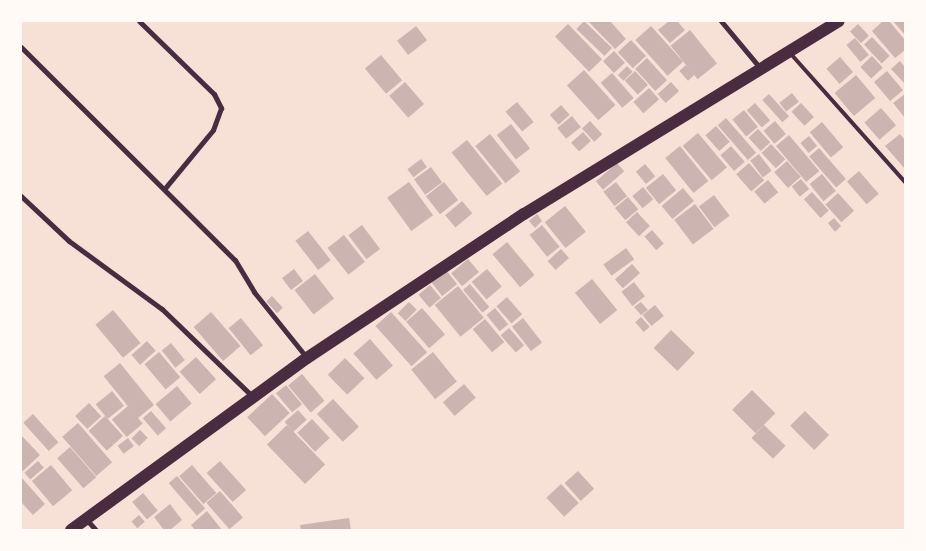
<!DOCTYPE html>
<html>
<head>
<meta charset="utf-8">
<style>
	body { margin:0 }
	#map { position:relative; width:926px; height:551px; overflow:hidden; background:#f7e1d7; font-family:Lora,serif }
	div>[style] { position:absolute }
	[style*='--x'] { left:calc(var(--x)*1px); top:calc(var(--y)*1px); width:calc(var(--w)*1px); rotate:calc(var(--a)*1deg) }
	.building>* { inset:0; background:#ccb4b1; transform-origin:0 0 }
	.service>* { height:4px; margin:-2px; padding:0 2px; transform-origin:2px; border-radius:2px; background:#4a2c40 }
	.minor>* { height:5px; margin:-2.5px; padding:0 2.5px; transform-origin:2.5px; border-radius:2.5px; background:#4a2c40 }
	.primary>* { height:12px; margin:-6px; padding:0 6px; transform-origin:6px; border-radius:6px; background:#4a2c40 }
	span { translate:-50% -50%; white-space:nowrap; text-align:center; line-height:1.15; -webkit-text-stroke:4.5px #fffaf5; paint-order:stroke }
	.frame { position:absolute; inset:0; border:22px solid #fffaf5; pointer-events:none }
</style>
</head>
<body>
<div id="map">
	<div class="building">
		<i style="left:584px;top:21px;width:39px;height:11px;rotate:44deg"></i>
		<i style="clip-path:polygon(588px 21px,610px 21px,626px 39px,615px 49px)"></i>
		<i style="clip-path:polygon(669px 21px,677px 21px,685px 30px,670px 43px,658px 30px)"></i>
		<i style="clip-path:polygon(883px 21px,889px 21px,905px 40px,905px 50px,895px 58px,872px 31px)"></i>
		<i style="clip-path:polygon(893px 21px,905px 21px,905px 35px)"></i>
		<i style="left:568px;top:24px;width:49px;height:18px;rotate:46deg"></i>
		<i style="left:858px;top:24px;width:16px;height:11px;rotate:47deg"></i>
		<i style="left:416px;top:26px;width:18px;height:24px;rotate:52deg"></i>
		<i style="left:651px;top:26px;width:48px;height:21px;rotate:48deg"></i>
		<i style="left:690px;top:30px;width:43px;height:25px;rotate:51deg"></i>
		<i style="left:872px;top:37px;width:26px;height:11px;rotate:47deg"></i>
		<i style="left:855px;top:38px;width:22px;height:11px;rotate:51deg"></i>
		<i style="left:631px;top:40px;width:22px;height:18px;rotate:47deg"></i>
		<i style="left:614px;top:51px;width:16px;height:15px;rotate:47deg"></i>
		<i style="left:381px;top:55px;width:33px;height:21px;rotate:50deg"></i>
		<i style="left:872px;top:56px;width:16px;height:16px;rotate:47deg"></i>
		<i style="left:840px;top:57px;width:20px;height:18px;rotate:49deg"></i>
		<i style="left:647px;top:58px;width:30px;height:16px;rotate:48deg"></i>
		<i style="clip-path:polygon(900px 61px,905px 67px,905px 84px,891px 69px)"></i>
		<i style="left:686px;top:65px;width:13px;height:9px;rotate:48deg"></i>
		<i style="left:627px;top:66px;width:8px;height:13px;rotate:45deg"></i>
		<i style="left:584px;top:70px;width:47px;height:23px;rotate:48deg"></i>
		<i style="left:635px;top:71px;width:19px;height:14px;rotate:47deg"></i>
		<i style="left:887px;top:71px;width:25px;height:17px;rotate:50deg"></i>
		<i style="left:612px;top:73px;width:33px;height:15px;rotate:49deg"></i>
		<i style="left:856px;top:75px;width:30px;height:28px;rotate:50deg"></i>
		<i style="left:405px;top:82px;width:29px;height:21px;rotate:49deg"></i>
		<i style="left:671px;top:82px;width:12px;height:18px;rotate:48deg"></i>
		<i style="left:649px;top:88px;width:15px;height:21px;rotate:48deg"></i>
		<i style="left:792px;top:93px;width:11px;height:16px;rotate:52deg"></i>
		<i style="left:769px;top:94px;width:30px;height:9px;rotate:48deg"></i>
		<i style="clip-path:polygon(905px 94px,905px 118px,893px 103px)"></i>
		<i style="left:517px;top:102px;width:26px;height:15px;rotate:50deg"></i>
		<i style="left:755px;top:103px;width:23px;height:11px;rotate:49deg"></i>
		<i style="left:801px;top:103px;width:19px;height:13px;rotate:47deg"></i>
		<i style="left:561px;top:105px;width:13px;height:15px;rotate:48deg"></i>
		<i style="left:881px;top:108px;width:23px;height:22px;rotate:49deg"></i>
		<i style="left:744px;top:110px;width:22px;height:15px;rotate:51deg"></i>
		<i style="left:572px;top:116px;width:14px;height:19px;rotate:51deg"></i>
		<i style="left:726px;top:118px;width:46px;height:11px;rotate:49deg"></i>
		<i style="left:590px;top:121px;width:18px;height:11px;rotate:47deg"></i>
		<i style="left:775px;top:121px;width:17px;height:15px;rotate:50deg"></i>
		<i style="left:822px;top:122px;width:33px;height:16px;rotate:50deg"></i>
		<i style="left:511px;top:124px;width:31px;height:18px;rotate:52deg"></i>
		<i style="left:716px;top:126px;width:21px;height:14px;rotate:49deg"></i>
		<i style="left:758px;top:129px;width:18px;height:13px;rotate:47deg"></i>
		<i style="left:583px;top:132px;width:12px;height:16px;rotate:48deg"></i>
		<i style="left:698px;top:133px;width:45px;height:20px;rotate:50deg"></i>
		<i style="left:490px;top:134px;width:48px;height:19px;rotate:51deg"></i>
		<i style="clip-path:polygon(900px 134px,905px 140px,905px 169px,885px 146px)"></i>
		<i style="left:789px;top:135px;width:47px;height:17px;rotate:50deg"></i>
		<i style="left:809px;top:136px;width:13px;height:11px;rotate:51deg"></i>
		<i style="left:467px;top:140px;width:56px;height:20px;rotate:51deg"></i>
		<i style="left:771px;top:144px;width:21px;height:13px;rotate:47deg"></i>
		<i style="left:680px;top:146px;width:45px;height:19px;rotate:51deg"></i>
		<i style="left:731px;top:146px;width:21px;height:14px;rotate:49deg"></i>
		<i style="left:819px;top:148px;width:41px;height:13px;rotate:49deg"></i>
		<i style="left:759px;top:154px;width:21px;height:11px;rotate:53deg"></i>
		<i style="left:421px;top:159px;width:10px;height:17px;rotate:53deg"></i>
		<i style="left:787px;top:161px;width:21px;height:17px;rotate:49deg"></i>
		<i style="left:617px;top:163px;width:11px;height:28px;rotate:49deg"></i>
		<i style="left:749px;top:163px;width:23px;height:17px;rotate:49deg"></i>
		<i style="left:645px;top:164px;width:16px;height:12px;rotate:50deg"></i>
		<i style="left:431px;top:167px;width:19px;height:21px;rotate:54deg"></i>
		<i style="left:859px;top:171px;width:30px;height:16px;rotate:49deg"></i>
		<i style="left:663px;top:174px;width:21px;height:22px;rotate:51deg"></i>
		<i style="left:822px;top:174px;width:22px;height:16px;rotate:51deg"></i>
		<i style="left:801px;top:179px;width:13px;height:12px;rotate:51deg"></i>
		<i style="left:768px;top:180px;width:16px;height:18px;rotate:50deg"></i>
		<i style="left:409px;top:182px;width:41px;height:27px;rotate:54deg"></i>
		<i style="left:444px;top:182px;width:23px;height:23px;rotate:52deg"></i>
		<i style="left:616px;top:182px;width:18px;height:16px;rotate:52deg"></i>
		<i style="left:643px;top:187px;width:16px;height:14px;rotate:50deg"></i>
		<i style="left:683px;top:188px;width:17px;height:28px;rotate:50deg"></i>
		<i style="left:812px;top:192px;width:25px;height:11px;rotate:48deg"></i>
		<i style="left:838px;top:193px;width:24px;height:17px;rotate:48deg"></i>
		<i style="left:714px;top:195px;width:26px;height:19px;rotate:53deg"></i>
		<i style="left:628px;top:197px;width:16px;height:17px;rotate:50deg"></i>
		<i style="left:462px;top:201px;width:16px;height:22px;rotate:50deg"></i>
		<i style="left:695px;top:204px;width:31px;height:26px;rotate:53deg"></i>
		<i style="left:565px;top:206px;width:33px;height:26px;rotate:51deg"></i>
		<i style="left:637px;top:212px;width:19px;height:15px;rotate:47deg"></i>
		<i style="clip-path:polygon(537px 214px,542px 221px,535px 228px,529px 221px)"></i>
		<i style="clip-path:polygon(834px 218px,841px 226px,835px 232px,828px 223px)"></i>
		<i style="left:362px;top:225px;width:30px;height:17px;rotate:53deg"></i>
		<i style="left:542px;top:225px;width:28px;height:16px;rotate:51deg"></i>
		<i style="left:652px;top:230px;width:18px;height:10px;rotate:49deg"></i>
		<i style="left:308px;top:231px;width:37px;height:16px;rotate:52deg"></i>
		<i style="left:344px;top:235px;width:34px;height:21px;rotate:52deg"></i>
		<i style="left:507px;top:242px;width:43px;height:19px;rotate:50deg"></i>
		<i style="left:626px;top:248px;width:14px;height:28px;rotate:54deg"></i>
		<i style="left:561px;top:249px;width:12px;height:18px;rotate:48deg"></i>
		<i style="left:468px;top:259px;width:17px;height:22px;rotate:50deg"></i>
		<i style="left:632px;top:264px;width:12px;height:23px;rotate:48deg"></i>
		<i style="left:294px;top:269px;width:15px;height:15px;rotate:53deg"></i>
		<i style="left:487px;top:269px;width:23px;height:20px;rotate:50deg"></i>
		<i style="left:446px;top:270px;width:18px;height:19px;rotate:52deg"></i>
		<i style="left:315px;top:274px;width:31px;height:26px;rotate:52deg"></i>
		<i style="left:592px;top:279px;width:40px;height:22px;rotate:51deg"></i>
		<i style="left:634px;top:282px;width:18px;height:16px;rotate:52deg"></i>
		<i style="left:470px;top:284px;width:30px;height:9px;rotate:50deg"></i>
		<i style="left:430px;top:285px;width:17px;height:15px;rotate:50deg"></i>
		<i style="left:458px;top:286px;width:41px;height:30px;rotate:51deg"></i>
		<i style="left:272px;top:296px;width:16px;height:8px;rotate:47deg"></i>
		<i style="left:507px;top:297px;width:23px;height:14px;rotate:49deg"></i>
		<i style="left:409px;top:302px;width:11px;height:16px;rotate:45deg"></i>
		<i style="clip-path:polygon(641px 302px,648px 310px,641px 315px,634px 307px)"></i>
		<i style="left:655px;top:305px;width:14px;height:16px;rotate:51deg"></i>
		<i style="left:422px;top:308px;width:35px;height:21px;rotate:49deg"></i>
		<i style="left:495px;top:308px;width:21px;height:11px;rotate:51deg"></i>
		<i style="left:113px;top:310px;width:43px;height:23px;rotate:50deg"></i>
		<i style="left:211px;top:312px;width:45px;height:23px;rotate:49deg"></i>
		<i style="left:391px;top:312px;width:54px;height:21px;rotate:48deg"></i>
		<i style="left:641px;top:317px;width:13px;height:8px;rotate:48deg"></i>
		<i style="left:241px;top:318px;width:35px;height:16px;rotate:51deg"></i>
		<i style="left:523px;top:318px;width:31px;height:14px;rotate:52deg"></i>
		<i style="left:485px;top:319px;width:30px;height:16px;rotate:50deg"></i>
		<i style="left:509px;top:328px;width:23px;height:11px;rotate:49deg"></i>
		<i style="left:671px;top:330px;width:33px;height:25px;rotate:44deg"></i>
		<i style="left:370px;top:339px;width:35px;height:22px;rotate:49deg"></i>
		<i style="left:147px;top:341px;width:13px;height:21px;rotate:48deg"></i>
		<i style="left:171px;top:343px;width:22px;height:12px;rotate:51deg"></i>
		<i style="left:159px;top:352px;width:33px;height:19px;rotate:50deg"></i>
		<i style="left:433px;top:352px;width:38px;height:28px;rotate:51deg"></i>
		<i style="left:196px;top:357px;width:30px;height:22px;rotate:48deg"></i>
		<i style="left:345px;top:358px;width:28px;height:24px;rotate:46deg"></i>
		<i style="left:120px;top:363px;width:54px;height:21px;rotate:51deg"></i>
		<i style="left:302px;top:374px;width:35px;height:18px;rotate:50deg"></i>
		<i style="left:464px;top:384px;width:18px;height:28px;rotate:49deg"></i>
		<i style="left:286px;top:385px;width:25px;height:13px;rotate:50deg"></i>
		<i style="left:177px;top:386px;width:23px;height:28px;rotate:50deg"></i>
		<i style="left:752px;top:390px;width:33px;height:28px;rotate:45deg"></i>
		<i style="left:112px;top:391px;width:19px;height:21px;rotate:51deg"></i>
		<i style="left:272px;top:394px;width:26px;height:34px;rotate:47deg"></i>
		<i style="left:333px;top:399px;width:38px;height:22px;rotate:47deg"></i>
		<i style="left:89px;top:403px;width:18px;height:19px;rotate:47deg"></i>
		<i style="left:128px;top:406px;width:23px;height:21px;rotate:50deg"></i>
		<i style="left:298px;top:410px;width:13px;height:18px;rotate:48deg"></i>
		<i style="left:151px;top:411px;width:23px;height:11px;rotate:49deg"></i>
		<i style="left:805px;top:411px;width:34px;height:21px;rotate:45deg"></i>
		<i style="left:33px;top:414px;width:38px;height:13px;rotate:48deg"></i>
		<i style="left:105px;top:416px;width:27px;height:22px;rotate:48deg"></i>
		<i style="left:312px;top:419px;width:26px;height:20px;rotate:47deg"></i>
		<i style="left:78px;top:423px;width:52px;height:21px;rotate:49deg"></i>
		<i style="left:287px;top:425px;width:55px;height:28px;rotate:46deg"></i>
		<i style="left:764px;top:425px;width:30px;height:18px;rotate:44deg"></i>
		<i style="left:140px;top:430px;width:11px;height:12px;rotate:45deg"></i>
		<i style="clip-path:polygon(21px 435px,40px 455px,23px 471px,21px 469px)"></i>
		<i style="left:128px;top:438px;width:10px;height:13px;rotate:53deg"></i>
		<i style="left:70px;top:447px;width:40px;height:17px;rotate:49deg"></i>
		<i style="left:38px;top:461px;width:9px;height:18px;rotate:49deg"></i>
		<i style="left:220px;top:461px;width:39px;height:18px;rotate:48deg"></i>
		<i style="left:51px;top:465px;width:33px;height:25px;rotate:50deg"></i>
		<i style="left:192px;top:465px;width:37px;height:17px;rotate:49deg"></i>
		<i style="left:578px;top:471px;width:24px;height:18px;rotate:48deg"></i>
		<i style="left:177px;top:476px;width:43px;height:11px;rotate:49deg"></i>
		<i style="clip-path:polygon(21px 477px,45px 504px,33px 515px,21px 502px)"></i>
		<i style="left:561px;top:484px;width:26px;height:20px;rotate:47deg"></i>
		<i style="left:220px;top:491px;width:35px;height:18px;rotate:49deg"></i>
		<i style="left:143px;top:493px;width:23px;height:14px;rotate:50deg"></i>
		<i style="clip-path:polygon(170px 504px,182px 520px,170px 530px,164px 530px,154px 517px)"></i>
		<i style="clip-path:polygon(207px 511px,222px 530px,195px 530px,191px 525px)"></i>
		<i style="left:139px;top:515px;width:9px;height:10px;rotate:49deg"></i>
		<i style="clip-path:polygon(349px 518px,351px 530px,301px 530px,300px 525px)"></i>
	</div>
	<div class="service">
		<i style="--x:790;--y:53;--w:173;--a:48.3"></i>
	</div>
	<div class="minor">
		<i style="--x:139;--y:21;--w:105;--a:44.2"></i>
		<i style="--x:214;--y:94;--w:16;--a:63"></i>
		<i style="--x:221;--y:108;--w:23;--a:110"></i>
		<i style="--x:213;--y:130;--w:75;--a:129.6"></i>
		<i style="--x:721;--y:21;--w:62;--a:50.2"></i>
		<i style="--x:21;--y:47;--w:302;--a:44.9"></i>
		<i style="--x:235;--y:260;--w:37;--a:59"></i>
		<i style="--x:254;--y:292;--w:85;--a:51.2"></i>
		<i style="--x:21;--y:196;--w:66;--a:43.2"></i>
		<i style="--x:69;--y:241;--w:115;--a:36.2"></i>
		<i style="--x:162;--y:309;--w:125;--a:44"></i>
		<i style="--x:86;--y:519;--w:15;--a:48"></i>
	</div>
	<div class="primary">
		<i style="--x:71;--y:530;--w:292;--a:-36.1"></i>
		<i style="--x:307;--y:358;--w:260;--a:-33.6"></i>
		<i style="--x:524;--y:214;--w:369;--a:-31.5"></i>
	</div>
	<div class="frame"></div>
</div>
</body>
</html>
